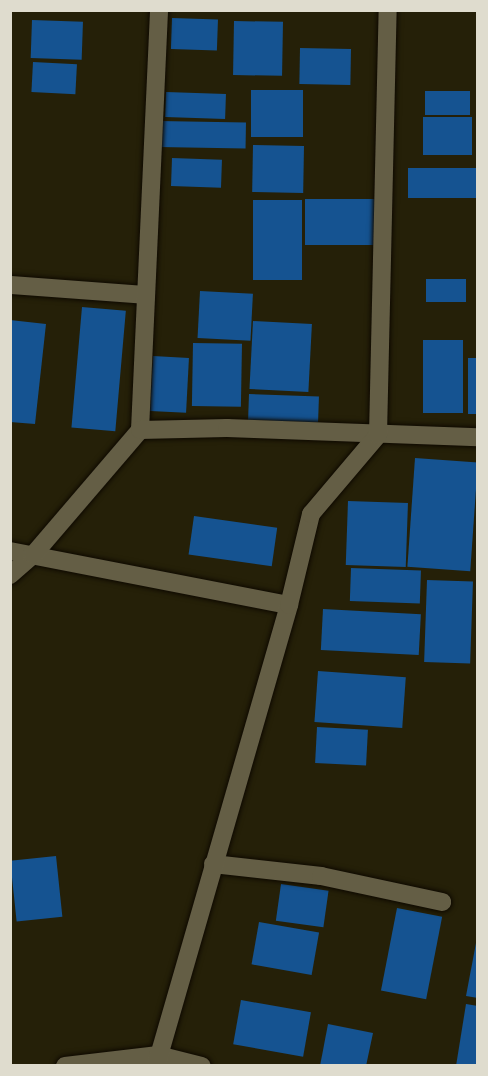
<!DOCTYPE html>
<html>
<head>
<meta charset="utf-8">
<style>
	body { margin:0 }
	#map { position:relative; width:488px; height:1076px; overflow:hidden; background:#252008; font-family:Figtree,sans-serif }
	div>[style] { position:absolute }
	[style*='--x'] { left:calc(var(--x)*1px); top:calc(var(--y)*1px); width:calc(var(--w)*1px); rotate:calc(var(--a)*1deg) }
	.building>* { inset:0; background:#155391; transform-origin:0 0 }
	.roads { filter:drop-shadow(0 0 2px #0e0900) drop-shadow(0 0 2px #0e0900) }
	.minor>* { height:18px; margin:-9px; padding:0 9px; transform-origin:9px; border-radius:9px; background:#645e45 }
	span { translate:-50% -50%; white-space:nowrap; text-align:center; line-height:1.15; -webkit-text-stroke:4.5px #252008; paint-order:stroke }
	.frame { position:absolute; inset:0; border:12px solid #dfdcce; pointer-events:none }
</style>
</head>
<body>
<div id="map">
	<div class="building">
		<i style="left:172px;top:18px;width:46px;height:31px;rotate:2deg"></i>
		<i style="left:32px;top:20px;width:51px;height:38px;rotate:2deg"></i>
		<i style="left:234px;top:21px;width:49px;height:54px;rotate:1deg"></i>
		<i style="left:300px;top:48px;width:51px;height:36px;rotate:1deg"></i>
		<i style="left:33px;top:62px;width:44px;height:30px;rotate:3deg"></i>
		<i style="left:251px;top:90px;width:52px;height:47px"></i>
		<i style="left:425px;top:91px;width:45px;height:24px"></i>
		<i style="left:166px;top:92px;width:60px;height:25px;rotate:2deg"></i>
		<i style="left:472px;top:117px;width:38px;height:49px;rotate:90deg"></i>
		<i style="left:159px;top:121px;width:87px;height:26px;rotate:1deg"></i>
		<i style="left:253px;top:145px;width:51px;height:47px;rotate:1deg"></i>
		<i style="left:172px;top:158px;width:50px;height:28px;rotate:2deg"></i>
		<i style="left:478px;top:168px;width:30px;height:70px;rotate:90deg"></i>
		<i style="left:305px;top:199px;width:71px;height:46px"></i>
		<i style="left:253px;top:200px;width:49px;height:80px"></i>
		<i style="left:426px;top:279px;width:40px;height:23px"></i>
		<i style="left:200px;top:291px;width:53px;height:47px;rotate:3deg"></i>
		<i style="left:82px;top:307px;width:44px;height:121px;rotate:5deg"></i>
		<i style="clip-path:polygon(10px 320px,46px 324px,35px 424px,10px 422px)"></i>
		<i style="left:253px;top:321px;width:59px;height:68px;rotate:3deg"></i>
		<i style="left:463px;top:340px;width:73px;height:40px;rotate:90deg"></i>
		<i style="left:193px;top:343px;width:49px;height:63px;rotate:1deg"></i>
		<i style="left:153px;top:356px;width:36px;height:55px;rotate:3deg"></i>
		<i style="left:468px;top:358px;width:10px;height:56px"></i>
		<i style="left:249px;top:394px;width:70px;height:26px;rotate:2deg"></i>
		<i style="left:415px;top:458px;width:63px;height:109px;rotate:4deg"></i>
		<i style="left:348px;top:501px;width:60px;height:64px;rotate:2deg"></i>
		<i style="left:194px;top:516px;width:84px;height:39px;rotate:8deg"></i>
		<i style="left:351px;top:568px;width:70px;height:33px;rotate:2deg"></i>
		<i style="left:427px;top:580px;width:46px;height:82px;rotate:2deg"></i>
		<i style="left:323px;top:609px;width:98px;height:41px;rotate:3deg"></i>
		<i style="left:318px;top:671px;width:88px;height:51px;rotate:4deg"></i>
		<i style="left:317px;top:727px;width:51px;height:36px;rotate:3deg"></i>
		<i style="left:56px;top:856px;width:61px;height:46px;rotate:84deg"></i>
		<i style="left:281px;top:884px;width:48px;height:37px;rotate:8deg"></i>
		<i style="left:397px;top:908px;width:46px;height:84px;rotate:11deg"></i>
		<i style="left:259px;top:922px;width:61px;height:43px;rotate:10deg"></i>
		<i style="clip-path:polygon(476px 943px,478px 943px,478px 998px,466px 996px)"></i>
		<i style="left:241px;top:1000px;width:71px;height:45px;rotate:10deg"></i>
		<i style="clip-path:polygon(466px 1004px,478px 1006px,478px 1066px,456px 1066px)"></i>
		<i style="clip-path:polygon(328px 1024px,373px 1033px,366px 1066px,320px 1066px)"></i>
	</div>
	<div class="roads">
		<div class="minor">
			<i style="--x:10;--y:285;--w:136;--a:4.2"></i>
			<i style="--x:140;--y:430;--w:420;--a:-87.4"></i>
			<i style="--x:10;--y:551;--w:284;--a:11"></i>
			<i style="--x:10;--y:575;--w:30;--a:-41"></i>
			<i style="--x:33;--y:555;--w:165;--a:-49.4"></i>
			<i style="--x:140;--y:430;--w:87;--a:-1.3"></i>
			<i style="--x:227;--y:428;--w:251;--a:2.1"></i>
			<i style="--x:213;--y:864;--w:109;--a:6.3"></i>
			<i style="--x:321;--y:876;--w:124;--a:12.1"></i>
			<i style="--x:65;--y:1066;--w:94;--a:-6.7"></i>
			<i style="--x:158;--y:1055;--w:45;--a:14"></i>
			<i style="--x:156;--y:1066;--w:480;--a:-73.9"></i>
			<i style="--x:289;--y:605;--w:94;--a:-76.4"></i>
			<i style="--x:311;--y:514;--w:104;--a:-49.7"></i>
			<i style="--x:378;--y:435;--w:425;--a:-88.7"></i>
		</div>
	</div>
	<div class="frame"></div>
</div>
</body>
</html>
